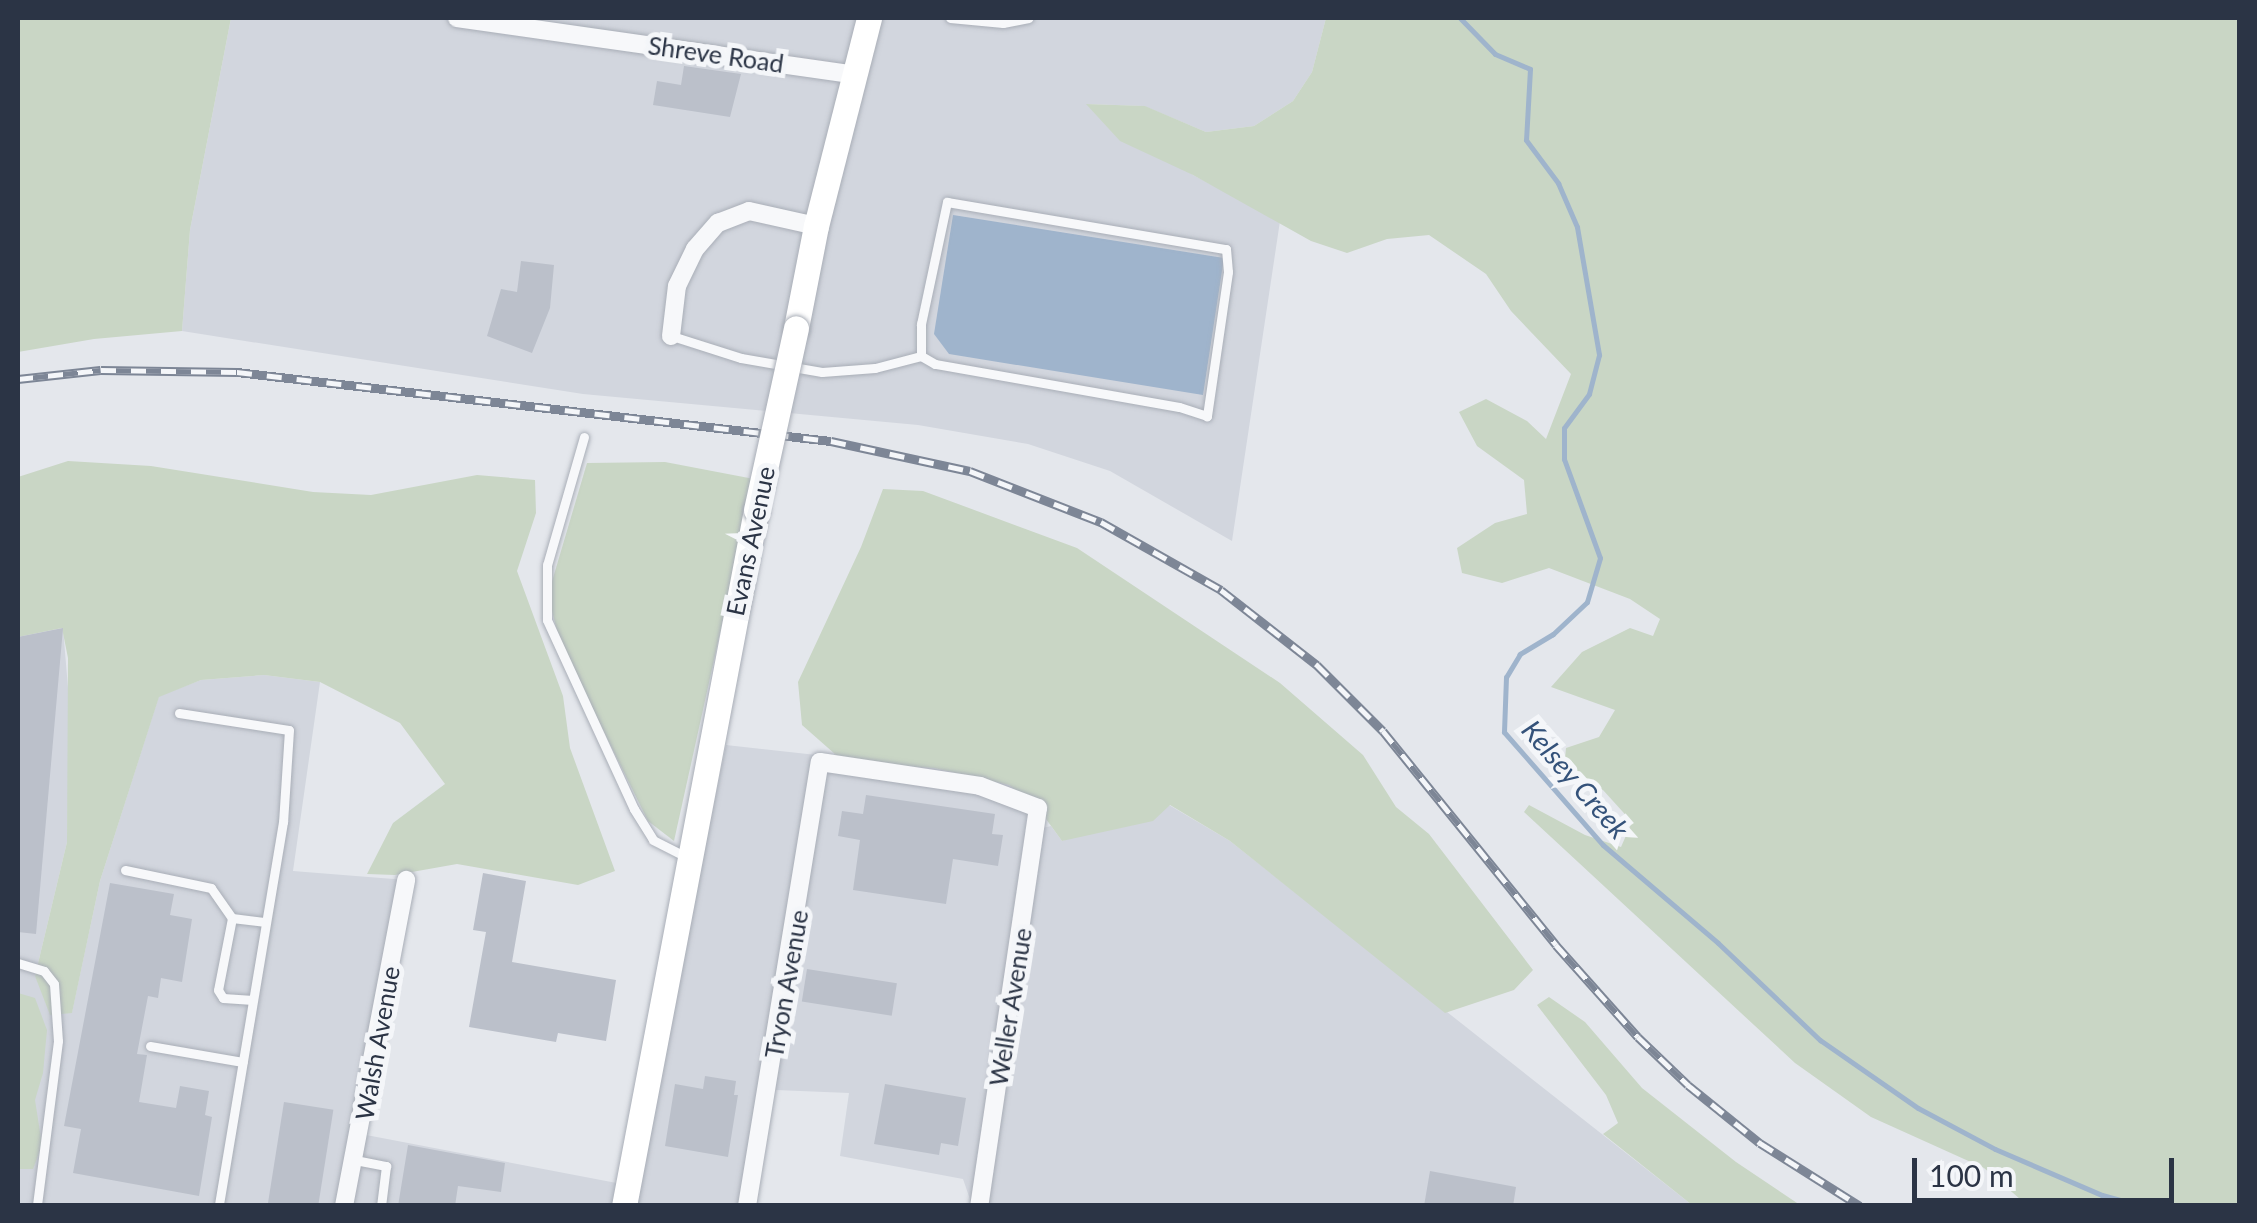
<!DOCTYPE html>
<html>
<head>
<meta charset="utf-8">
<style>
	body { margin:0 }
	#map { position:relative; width:2257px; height:1223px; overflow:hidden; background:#e4e7ec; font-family:Lato,sans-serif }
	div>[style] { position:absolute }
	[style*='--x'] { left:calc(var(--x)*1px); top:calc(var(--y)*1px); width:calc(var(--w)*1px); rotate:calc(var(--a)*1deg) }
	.built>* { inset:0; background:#d2d6de }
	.green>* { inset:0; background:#c9d6c5 }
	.water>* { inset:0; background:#9fb4cc }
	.stream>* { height:5px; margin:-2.5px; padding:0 2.5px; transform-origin:2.5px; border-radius:2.5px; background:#9fb4cc }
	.building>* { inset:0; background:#bbc0ca; transform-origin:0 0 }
	.roads { filter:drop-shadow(0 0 2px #a9aeb7) drop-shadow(0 0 2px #a9aeb7) }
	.lane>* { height:9px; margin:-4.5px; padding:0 4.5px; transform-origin:4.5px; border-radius:4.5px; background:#f7f8fa }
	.street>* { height:18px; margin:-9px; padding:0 9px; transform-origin:9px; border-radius:9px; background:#f7f8fa }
	.secondary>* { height:25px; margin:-12.5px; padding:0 12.5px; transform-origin:12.5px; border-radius:12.5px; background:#fff }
	.rail>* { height:9px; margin-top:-4.5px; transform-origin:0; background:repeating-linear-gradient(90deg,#f4f6f9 0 15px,#7d8696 0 30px); box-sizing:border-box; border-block:2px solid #7d8696 }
	.bridges { filter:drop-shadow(0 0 2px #a9aeb7) drop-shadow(0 0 2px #a9aeb7) }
	.secondary-bridge>* { height:25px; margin:-12.5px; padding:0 12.5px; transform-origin:12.5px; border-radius:12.5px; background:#fff }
	span { translate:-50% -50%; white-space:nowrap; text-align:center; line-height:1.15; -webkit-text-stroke:10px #f4f6f9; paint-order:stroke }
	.street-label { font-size:25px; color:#2b3445 }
	.water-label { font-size:28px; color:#34527a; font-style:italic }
	.frame { position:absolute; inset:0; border:20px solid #2b3445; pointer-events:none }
	.scale { position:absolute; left:1912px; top:1158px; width:262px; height:45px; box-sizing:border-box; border:5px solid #2b3445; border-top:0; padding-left:12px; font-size:30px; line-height:35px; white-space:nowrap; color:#2b3445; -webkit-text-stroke:8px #f4f6f9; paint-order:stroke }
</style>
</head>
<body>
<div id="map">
	<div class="built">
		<i style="clip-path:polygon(231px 18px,1326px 18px,1312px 72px,1293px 101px,1254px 126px,1206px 132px,1144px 106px,1087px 104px,1193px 175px,1280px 221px,1232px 541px,1110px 471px,1028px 444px,918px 425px,583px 394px,182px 331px,190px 230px)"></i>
		<i style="clip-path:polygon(63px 628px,70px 712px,67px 842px,35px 976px,72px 1012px,100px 881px,159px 696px,201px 680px,264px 675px,320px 682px,293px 871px,406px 880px,361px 1134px,627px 1185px,624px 1206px,18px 1206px,18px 637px)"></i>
		<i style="clip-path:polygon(726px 745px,934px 768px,1010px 785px,1029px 801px,1025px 832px,1051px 826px,1062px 841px,1169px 805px,1230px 841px,1692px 1205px,972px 1205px,963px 1179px,840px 1156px,849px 1093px,776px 1090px,762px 1085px,742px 1205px,631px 1206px)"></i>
	</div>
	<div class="green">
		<i style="clip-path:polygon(18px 18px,231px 18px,190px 230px,182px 331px,94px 339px,18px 352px)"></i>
		<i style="clip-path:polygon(1326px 18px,2239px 18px,2239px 1205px,2027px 1205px,1984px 1168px,1871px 1117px,1795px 1063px,1524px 812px,1529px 805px,1585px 835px,1621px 847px,1632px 822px,1603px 790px,1564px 770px,1566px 748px,1599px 737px,1615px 710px,1551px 687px,1582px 652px,1630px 628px,1653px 636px,1660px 619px,1630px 599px,1549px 568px,1502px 583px,1462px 573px,1457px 548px,1495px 523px,1527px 514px,1524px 480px,1477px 446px,1459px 412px,1486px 399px,1527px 421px,1546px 439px,1571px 374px,1511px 311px,1486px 274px,1429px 235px,1387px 239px,1347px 253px,1311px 241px,1193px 175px,1120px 141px,1086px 104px,1145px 106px,1206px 132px,1254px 126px,1293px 101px,1312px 72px)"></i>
		<i style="clip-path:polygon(68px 461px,151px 466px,313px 492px,371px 495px,477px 475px,535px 480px,536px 513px,517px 571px,563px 696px,570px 748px,615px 871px,578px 885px,457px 864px,395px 875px,367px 874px,393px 823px,445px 784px,400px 723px,320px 682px,264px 675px,201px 680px,159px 697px,100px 881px,72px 1013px,50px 1015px,35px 976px,67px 842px,68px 658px,62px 628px,18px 637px,18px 477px)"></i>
		<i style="clip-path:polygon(665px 462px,754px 479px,674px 841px,648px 821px,560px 643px,548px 595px,587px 463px)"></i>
		<i style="clip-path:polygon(883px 489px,923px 491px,1077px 548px,1280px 683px,1363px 755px,1396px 807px,1429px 834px,1533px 970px,1514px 990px,1445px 1013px,1230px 841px,1170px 805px,1153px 821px,1062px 841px,1038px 808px,1009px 785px,934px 768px,844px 762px,802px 725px,798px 682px,861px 547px)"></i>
		<i style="clip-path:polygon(18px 993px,35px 998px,47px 1030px,43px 1073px,35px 1100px,42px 1145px,33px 1169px,18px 1169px)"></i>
		<i style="clip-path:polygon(1549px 997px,1585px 1022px,1642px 1088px,1736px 1162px,1800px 1205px,1692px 1205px,1603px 1134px,1618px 1123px,1606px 1095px,1537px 1005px)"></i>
	</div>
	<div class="water">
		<i style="clip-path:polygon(953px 215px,1224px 258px,1203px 395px,949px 354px,934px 334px)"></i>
	</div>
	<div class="stream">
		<i style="--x:1460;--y:18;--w:50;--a:45.8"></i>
		<i style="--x:1495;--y:54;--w:38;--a:23"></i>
		<i style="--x:1530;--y:69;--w:71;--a:93.2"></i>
		<i style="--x:1526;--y:140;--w:54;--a:53.3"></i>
		<i style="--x:1558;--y:183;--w:48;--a:66.6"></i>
		<i style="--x:1577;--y:227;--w:130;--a:80.2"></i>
		<i style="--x:1599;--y:355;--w:40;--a:104.4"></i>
		<i style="--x:1589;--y:394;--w:42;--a:126.3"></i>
		<i style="--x:1564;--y:428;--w:31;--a:90"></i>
		<i style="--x:1564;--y:459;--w:105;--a:70"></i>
		<i style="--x:1600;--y:558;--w:46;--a:106.5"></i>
		<i style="--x:1587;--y:602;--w:47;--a:136.7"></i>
		<i style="--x:1553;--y:634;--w:39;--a:149"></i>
		<i style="--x:1520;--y:654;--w:27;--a:121"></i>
		<i style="--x:1506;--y:677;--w:55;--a:92.1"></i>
		<i style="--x:1504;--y:732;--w:150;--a:48.8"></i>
		<i style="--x:1603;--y:845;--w:151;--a:40.4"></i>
		<i style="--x:1718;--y:943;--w:141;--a:43.6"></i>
		<i style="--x:1820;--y:1040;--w:119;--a:34.8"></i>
		<i style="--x:1918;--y:1108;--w:87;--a:28"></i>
		<i style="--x:1995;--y:1149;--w:116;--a:23.3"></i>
		<i style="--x:2102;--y:1195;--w:41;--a:15.4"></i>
	</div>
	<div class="building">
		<i style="clip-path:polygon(684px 66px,741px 74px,730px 117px,653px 105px,657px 81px,681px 85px)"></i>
		<i style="clip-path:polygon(521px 261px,554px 265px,550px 308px,532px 353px,487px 336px,501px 289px,517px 292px)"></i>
		<i style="clip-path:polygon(63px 628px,36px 934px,18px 932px,18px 637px)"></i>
		<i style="clip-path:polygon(866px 795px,995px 814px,992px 834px,1003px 835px,998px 866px,953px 859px,946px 904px,853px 890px,860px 840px,838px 836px,842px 811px,863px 814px)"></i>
		<i style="clip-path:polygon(483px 873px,526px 881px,512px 962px,616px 980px,606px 1041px,558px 1033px,556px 1042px,469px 1027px,486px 932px,473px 930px)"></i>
		<i style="clip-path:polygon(110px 883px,174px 894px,170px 915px,192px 919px,182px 982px,161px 978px,158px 998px,148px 996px,137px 1054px,147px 1055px,139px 1102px,176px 1108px,180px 1086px,209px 1091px,205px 1115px,212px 1117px,199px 1196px,73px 1173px,81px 1129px,64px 1126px)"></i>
		<i style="left:807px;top:969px;width:91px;height:33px;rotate:9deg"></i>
		<i style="clip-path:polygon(705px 1076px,736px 1081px,734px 1095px,738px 1095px,728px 1157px,665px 1146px,675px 1084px,703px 1089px)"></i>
		<i style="clip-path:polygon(885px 1084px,966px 1098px,958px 1146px,941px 1143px,939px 1155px,874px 1144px)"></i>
		<i style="left:284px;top:1102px;width:50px;height:105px;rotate:9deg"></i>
		<i style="clip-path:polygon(408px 1145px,505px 1163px,501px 1192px,458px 1186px,455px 1206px,398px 1206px)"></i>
		<i style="clip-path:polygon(1430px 1171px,1516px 1187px,1513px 1206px,1424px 1206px)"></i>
	</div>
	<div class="roads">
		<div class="lane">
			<i style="--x:950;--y:18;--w:53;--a:5.4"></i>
			<i style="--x:1003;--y:23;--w:26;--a:-11"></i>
			<i style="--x:672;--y:336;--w:72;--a:17.7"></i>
			<i style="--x:741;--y:358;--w:82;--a:9.8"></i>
			<i style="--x:822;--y:372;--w:53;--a:-4.3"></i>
			<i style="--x:875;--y:368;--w:48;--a:-14.6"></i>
			<i style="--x:921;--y:356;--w:32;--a:-90"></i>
			<i style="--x:921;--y:324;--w:125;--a:-78"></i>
			<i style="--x:947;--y:202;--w:283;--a:9.6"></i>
			<i style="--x:1226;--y:249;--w:23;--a:85"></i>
			<i style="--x:1228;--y:272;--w:146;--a:98.3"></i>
			<i style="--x:1207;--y:416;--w:29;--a:-162"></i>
			<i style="--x:1179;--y:407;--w:248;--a:-170"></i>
			<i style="--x:935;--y:364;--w:16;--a:-150"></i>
			<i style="--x:584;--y:437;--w:133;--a:106.1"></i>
			<i style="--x:547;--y:565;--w:55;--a:90"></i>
			<i style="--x:547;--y:620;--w:208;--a:65.3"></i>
			<i style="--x:634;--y:809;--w:36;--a:58"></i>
			<i style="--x:653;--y:840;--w:38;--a:27"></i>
			<i style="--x:179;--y:713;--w:111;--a:8.8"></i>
			<i style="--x:289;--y:730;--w:92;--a:93.7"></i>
			<i style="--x:283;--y:822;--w:389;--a:99.5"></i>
			<i style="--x:125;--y:870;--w:88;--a:11.8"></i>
			<i style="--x:211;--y:888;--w:37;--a:55"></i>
			<i style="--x:232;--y:918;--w:34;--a:7"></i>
			<i style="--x:232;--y:918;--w:73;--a:101"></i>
			<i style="--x:218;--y:990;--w:9;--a:58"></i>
			<i style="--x:223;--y:998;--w:30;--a:4"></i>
			<i style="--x:18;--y:963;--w:27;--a:17"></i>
			<i style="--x:44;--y:971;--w:16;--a:52"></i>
			<i style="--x:54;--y:984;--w:57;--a:86"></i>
			<i style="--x:58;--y:1041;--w:166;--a:97.3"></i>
			<i style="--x:150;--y:1046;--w:94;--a:9.8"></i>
			<i style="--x:355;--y:1160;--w:32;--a:11"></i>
			<i style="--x:386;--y:1166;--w:40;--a:97.1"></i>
		</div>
		<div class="street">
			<i style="--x:457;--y:18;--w:403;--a:8.1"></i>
			<i style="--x:671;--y:336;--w:50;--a:-83.2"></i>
			<i style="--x:677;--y:286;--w:41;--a:-64.1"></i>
			<i style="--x:695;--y:249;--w:35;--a:-49"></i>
			<i style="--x:718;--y:223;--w:33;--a:-21"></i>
			<i style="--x:749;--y:211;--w:69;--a:12.6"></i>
			<i style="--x:344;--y:1206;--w:332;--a:-79.2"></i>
			<i style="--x:747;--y:1206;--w:450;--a:-80.7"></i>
			<i style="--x:820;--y:762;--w:162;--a:8.5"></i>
			<i style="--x:980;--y:786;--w:62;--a:20.8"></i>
			<i style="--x:1038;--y:808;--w:402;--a:98.4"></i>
		</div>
		<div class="secondary">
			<i style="--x:796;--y:328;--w:104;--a:-78.9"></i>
			<i style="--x:816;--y:226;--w:215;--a:-75.7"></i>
			<i style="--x:624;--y:1206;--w:708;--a:-79.26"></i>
		</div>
	</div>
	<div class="rail">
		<i style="--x:18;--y:379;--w:83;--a:-6.2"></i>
		<i style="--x:101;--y:370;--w:136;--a:0.8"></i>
		<i style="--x:237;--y:372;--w:598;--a:6.63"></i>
		<i style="--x:831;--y:441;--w:142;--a:12.2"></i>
		<i style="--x:970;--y:471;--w:141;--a:21.3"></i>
		<i style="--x:1101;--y:522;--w:138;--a:29.5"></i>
		<i style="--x:1221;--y:590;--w:122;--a:38"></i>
		<i style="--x:1317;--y:665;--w:93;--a:45"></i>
		<i style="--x:1383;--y:731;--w:275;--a:51"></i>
		<i style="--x:1556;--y:945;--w:123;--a:48.3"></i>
		<i style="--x:1638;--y:1037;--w:69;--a:43.8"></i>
		<i style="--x:1688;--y:1085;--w:92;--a:38.9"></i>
		<i style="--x:1760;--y:1143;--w:118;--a:32.2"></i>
	</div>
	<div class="bridges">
		<div class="secondary-bridge">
			<i style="--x:756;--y:510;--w:186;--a:-77.6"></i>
		</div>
	</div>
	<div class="street-label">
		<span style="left:716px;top:54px;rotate:8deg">Shreve Road</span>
		<span style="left:750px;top:541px;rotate:-78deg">Evans Avenue</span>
		<span style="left:786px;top:984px;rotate:-80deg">Tryon Avenue</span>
		<span style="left:1010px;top:1007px;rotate:-81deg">Weller Avenue</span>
		<span style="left:377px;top:1043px;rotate:-80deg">Walsh Avenue</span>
	</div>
	<div class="water-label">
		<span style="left:1576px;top:779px;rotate:49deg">Kelsey Creek</span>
	</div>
	<div class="frame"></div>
	<div class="scale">100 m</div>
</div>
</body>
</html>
